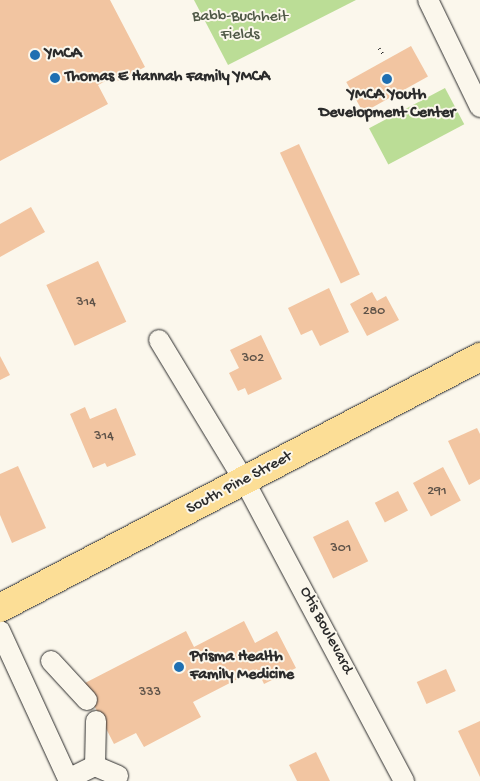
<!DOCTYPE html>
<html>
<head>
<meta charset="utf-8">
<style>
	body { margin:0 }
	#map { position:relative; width:480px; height:781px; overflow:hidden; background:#fbf7ec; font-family:"Gochi Hand",sans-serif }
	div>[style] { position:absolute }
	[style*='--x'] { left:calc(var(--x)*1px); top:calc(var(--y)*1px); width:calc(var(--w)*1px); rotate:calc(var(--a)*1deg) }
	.green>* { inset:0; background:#bbdd96; transform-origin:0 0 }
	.building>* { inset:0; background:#f2c5a1; transform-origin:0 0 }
	.path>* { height:3px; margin-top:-1.5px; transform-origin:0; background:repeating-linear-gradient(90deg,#2b2b2b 0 1px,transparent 0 5px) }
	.roads { filter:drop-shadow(0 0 1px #2b2b2b) drop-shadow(0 0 1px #2b2b2b) }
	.minor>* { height:20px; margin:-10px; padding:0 10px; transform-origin:10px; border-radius:10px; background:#fbf7ec }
	.highway>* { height:28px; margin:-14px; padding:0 14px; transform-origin:14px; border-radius:14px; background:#fcde96 }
	.dots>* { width:14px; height:14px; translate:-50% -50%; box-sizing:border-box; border:2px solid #fbf7ec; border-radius:50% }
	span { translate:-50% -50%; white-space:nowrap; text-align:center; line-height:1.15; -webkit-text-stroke:4px #fbf7ec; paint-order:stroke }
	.number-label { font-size:14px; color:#5d5248 }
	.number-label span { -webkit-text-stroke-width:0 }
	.park-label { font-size:16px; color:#4f5846 }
	.poi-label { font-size:16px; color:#2b2b2b; font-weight:700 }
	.left { translate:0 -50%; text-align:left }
	.street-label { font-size:16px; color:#2b2b2b }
</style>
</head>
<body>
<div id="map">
	<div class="green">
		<i style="clip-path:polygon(194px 0,356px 0,228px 65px)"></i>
		<i style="left:445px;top:88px;width:41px;height:86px;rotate:62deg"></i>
	</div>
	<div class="building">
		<i style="clip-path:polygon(0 0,110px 0,145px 67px,118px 81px,115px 76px,98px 85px,108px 104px,0 161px)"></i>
		<i style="left:411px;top:46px;width:35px;height:74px;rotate:61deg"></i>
		<i style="left:299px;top:144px;width:144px;height:21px;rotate:65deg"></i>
		<i style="clip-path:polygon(31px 207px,45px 232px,0 257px,0 224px)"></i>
		<i style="left:98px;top:261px;width:67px;height:57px;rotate:65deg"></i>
		<i style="clip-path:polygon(329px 288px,349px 332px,320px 346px,312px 330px,301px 335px,288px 308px)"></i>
		<i style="clip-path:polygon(372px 292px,377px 301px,386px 296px,399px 320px,367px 336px,350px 304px)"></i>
		<i style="clip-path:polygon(261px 335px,282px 379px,248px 395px,245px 388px,238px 391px,229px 373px,239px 368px,230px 350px)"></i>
		<i style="clip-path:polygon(0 356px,10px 375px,0 380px)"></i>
		<i style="clip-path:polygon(85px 407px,90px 419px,116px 408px,136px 455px,107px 467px,105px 463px,93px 468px,70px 414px)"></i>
		<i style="clip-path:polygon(477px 428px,480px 434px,480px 479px,469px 485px,448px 441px)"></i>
		<i style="clip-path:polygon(18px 466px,46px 528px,12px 543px,0 515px,0 474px)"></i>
		<i style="left:443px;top:467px;width:38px;height:34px;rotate:62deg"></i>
		<i style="left:398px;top:491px;width:22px;height:26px;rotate:63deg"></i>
		<i style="left:348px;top:520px;width:46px;height:39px;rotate:64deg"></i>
		<i style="clip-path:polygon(244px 621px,255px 643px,277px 631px,296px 668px,264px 684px,257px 669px,193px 702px,201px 717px,144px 747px,136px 733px,114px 744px,83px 684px,186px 631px,194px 647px)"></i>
		<i style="left:446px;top:669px;width:24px;height:32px;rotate:66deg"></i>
		<i style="clip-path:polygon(480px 721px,480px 777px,458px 731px)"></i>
		<i style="clip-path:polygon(316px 752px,330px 781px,297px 781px,289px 765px)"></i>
	</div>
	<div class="path">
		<i style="--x:379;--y:48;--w:7;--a:56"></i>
	</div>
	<div class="roads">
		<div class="minor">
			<i style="--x:428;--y:0;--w:119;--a:64.1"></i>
			<i style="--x:159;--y:340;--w:166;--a:58.8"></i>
			<i style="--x:245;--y:482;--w:339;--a:62"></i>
			<i style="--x:0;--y:631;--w:165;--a:65.3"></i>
			<i style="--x:51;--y:661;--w:53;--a:47.3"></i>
			<i style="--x:95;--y:766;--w:45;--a:-88.7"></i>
			<i style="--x:68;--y:779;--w:30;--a:-26"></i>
			<i style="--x:95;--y:766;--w:25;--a:23"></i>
		</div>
		<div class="highway">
			<i style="--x:0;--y:608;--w:542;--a:-27.61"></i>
		</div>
	</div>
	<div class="dots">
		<i style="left:35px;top:55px;background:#1f6fb2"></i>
		<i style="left:55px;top:78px;background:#1f6fb2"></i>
		<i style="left:387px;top:79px;background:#1f6fb2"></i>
		<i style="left:179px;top:667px;background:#1f6fb2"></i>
	</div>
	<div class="number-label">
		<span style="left:86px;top:303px">314</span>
		<span style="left:374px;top:312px">280</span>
		<span style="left:253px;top:359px">302</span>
		<span style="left:104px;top:437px">314</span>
		<span style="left:437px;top:492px">291</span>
		<span style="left:341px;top:549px">301</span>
		<span style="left:150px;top:693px">333</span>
	</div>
	<div class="park-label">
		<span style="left:240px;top:27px">Babb-Buchheit<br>Fields</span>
	</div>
	<div class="poi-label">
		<span class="left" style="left:45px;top:55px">YMCA</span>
		<span class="left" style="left:65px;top:78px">Thomas E Hannah Family YMCA</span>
		<span style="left:387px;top:105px">YMCA Youth<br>Development Center</span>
		<span class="left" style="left:190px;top:667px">Prisma Health<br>Family Medicine</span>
	</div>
	<div class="street-label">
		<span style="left:240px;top:484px;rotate:-28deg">South Pine Street</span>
		<span style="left:325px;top:631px;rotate:62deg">Otis Boulevard</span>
	</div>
</div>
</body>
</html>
